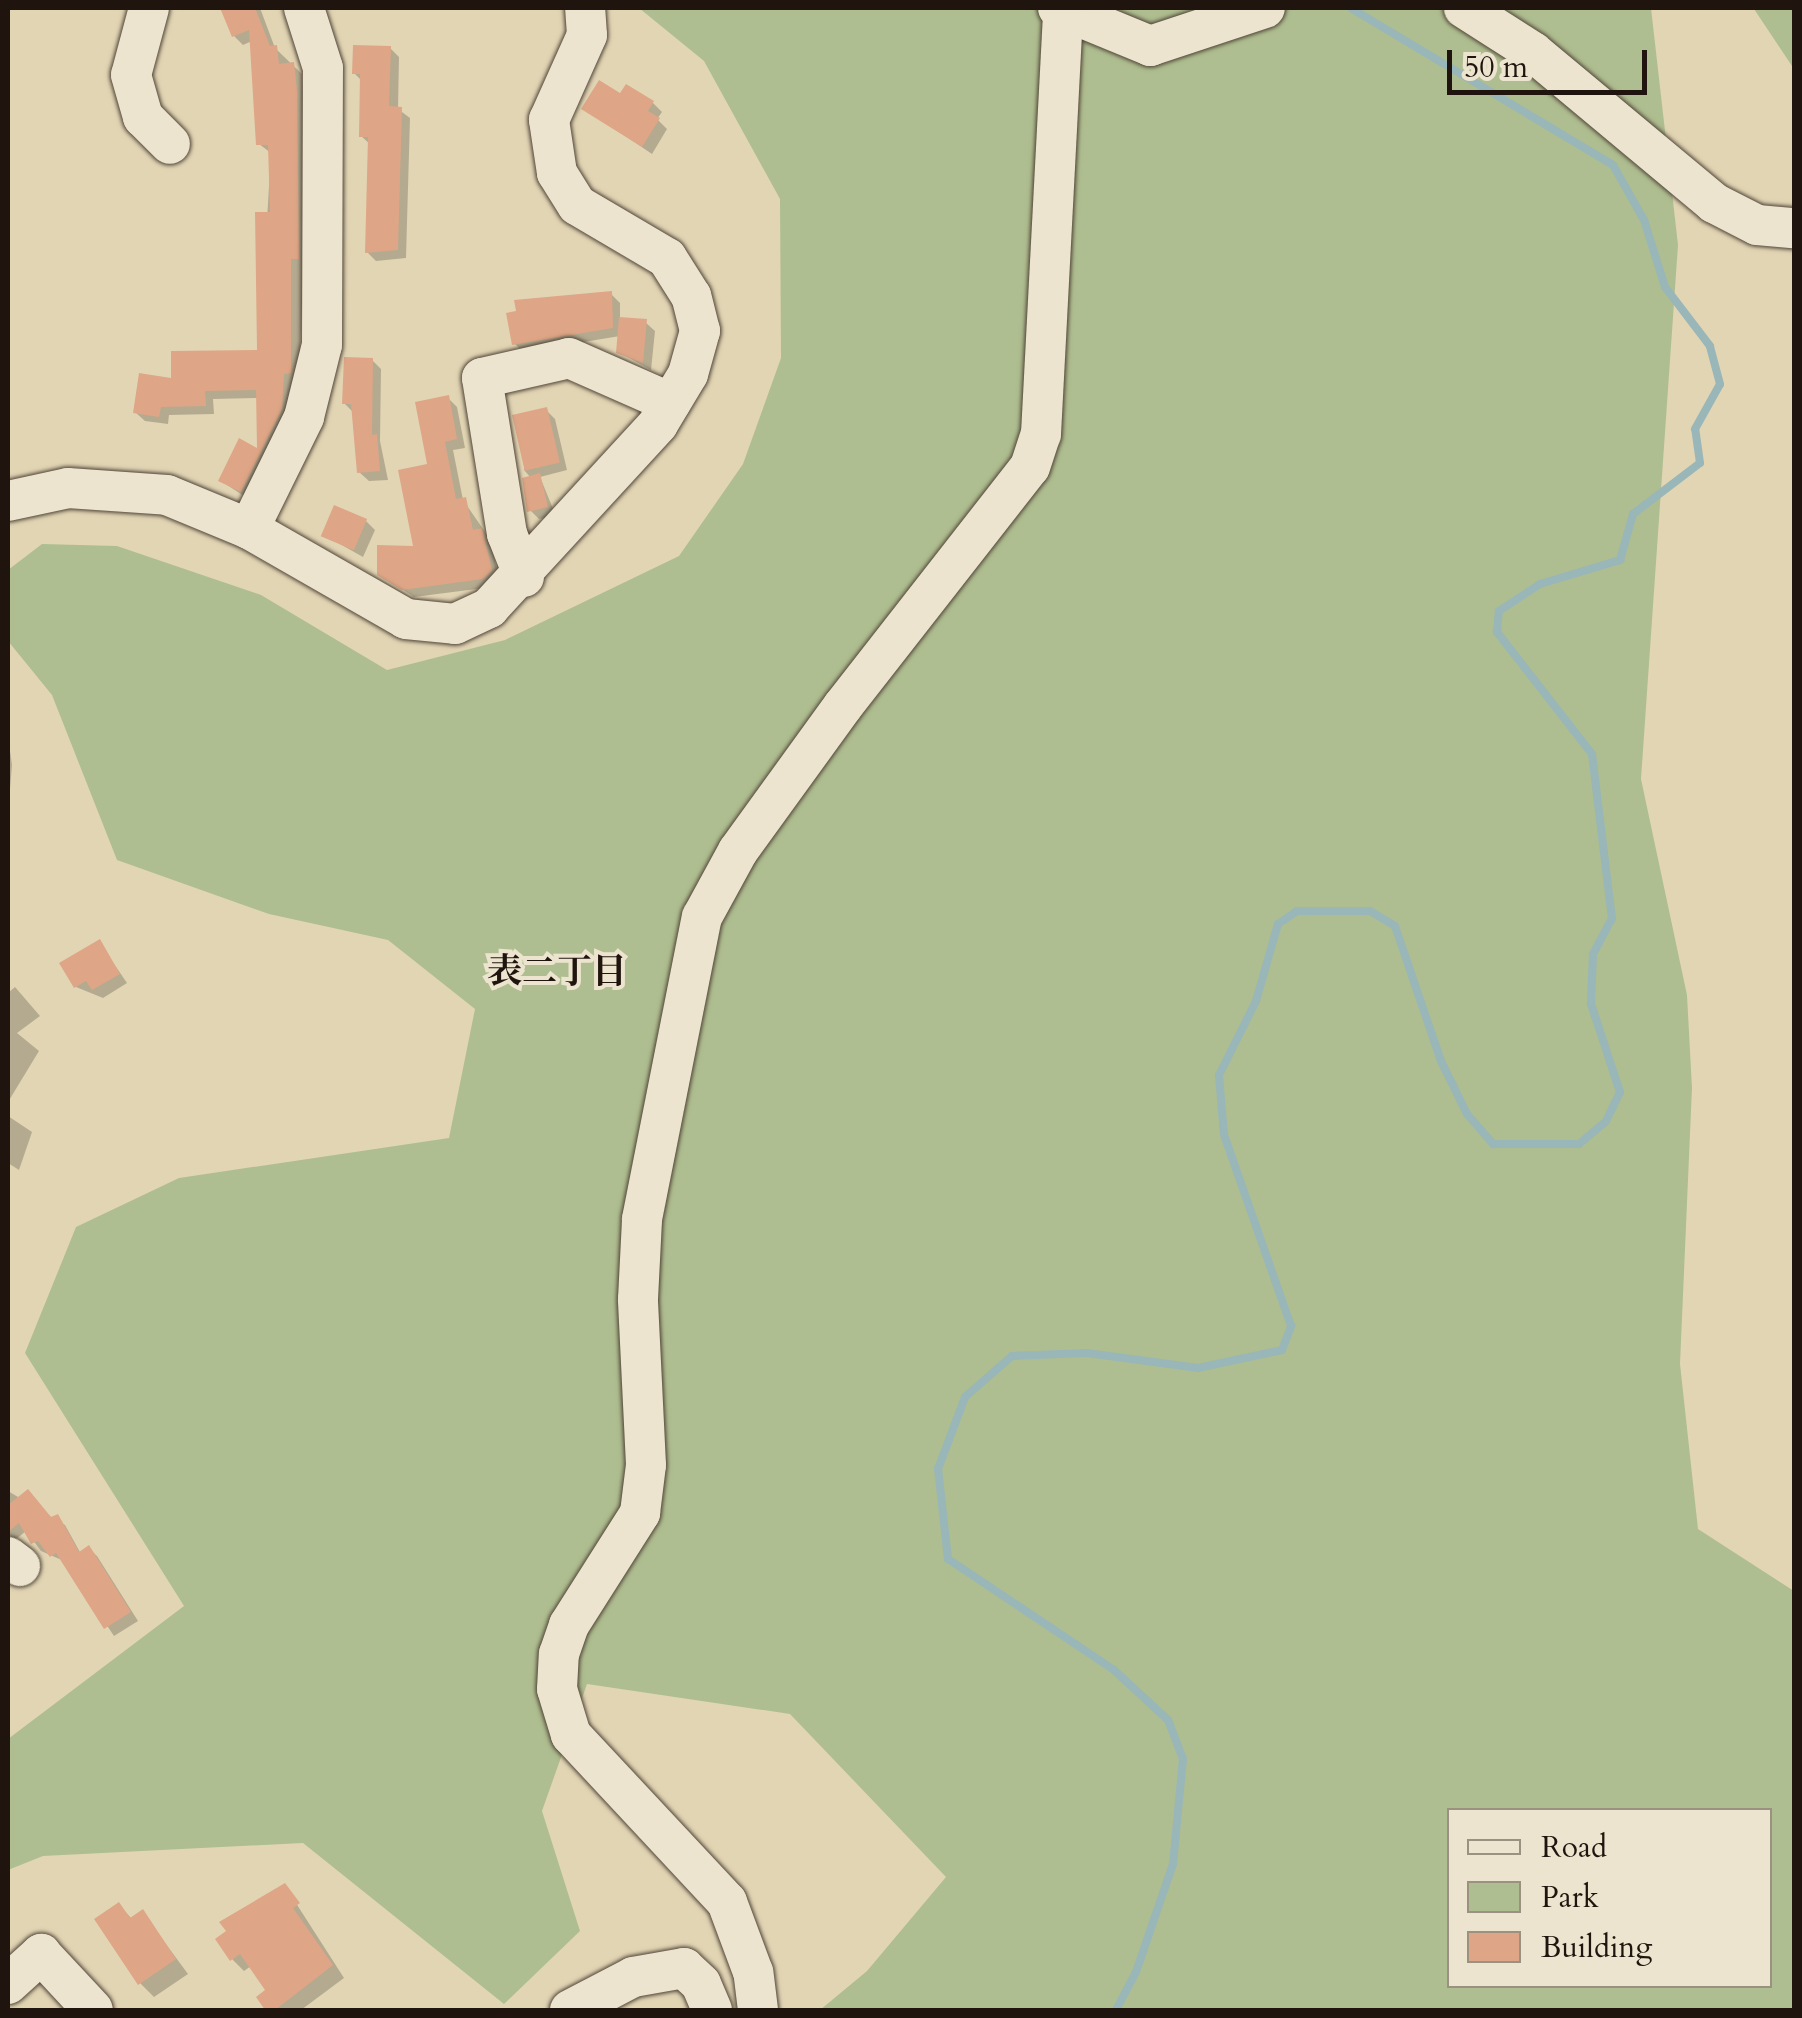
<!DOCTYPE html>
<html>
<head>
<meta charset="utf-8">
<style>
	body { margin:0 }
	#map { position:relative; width:1802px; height:2018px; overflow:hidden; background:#e2d5b4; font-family:Cardo,"Noto Serif JP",serif }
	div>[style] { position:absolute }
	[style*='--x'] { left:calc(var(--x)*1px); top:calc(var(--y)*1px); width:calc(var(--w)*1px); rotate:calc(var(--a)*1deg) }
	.green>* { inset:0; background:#afbe90 }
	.shadow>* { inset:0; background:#0003 }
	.stream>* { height:8px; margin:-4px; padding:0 4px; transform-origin:4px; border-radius:4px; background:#99b6b8 }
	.building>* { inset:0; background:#dea686; transform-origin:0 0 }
	.roads { filter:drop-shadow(0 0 2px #504538) drop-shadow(0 0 2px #504538) }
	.minor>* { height:40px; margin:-20px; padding:0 20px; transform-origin:20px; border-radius:20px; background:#ece4ce }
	span { translate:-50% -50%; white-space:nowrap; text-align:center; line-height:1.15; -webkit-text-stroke:8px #ece4ce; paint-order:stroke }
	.neighbourhood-label { font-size:35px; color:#20150e; font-weight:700 }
	.frame { position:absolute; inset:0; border:10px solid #20150e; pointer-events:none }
	.legend { position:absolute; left:1447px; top:1808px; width:325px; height:180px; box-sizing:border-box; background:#ece4ce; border:2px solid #9a9181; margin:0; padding:12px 18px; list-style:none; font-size:30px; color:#20150e }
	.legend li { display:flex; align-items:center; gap:20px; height:50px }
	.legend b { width:50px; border:2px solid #9a9181 }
	.scale { position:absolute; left:1447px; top:50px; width:200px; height:45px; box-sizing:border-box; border:5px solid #20150e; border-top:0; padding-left:12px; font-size:30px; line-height:35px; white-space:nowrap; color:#20150e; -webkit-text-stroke:8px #ece4ce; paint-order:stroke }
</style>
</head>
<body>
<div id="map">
	<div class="green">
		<i style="clip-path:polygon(evenodd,639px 8px,1651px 8px,1678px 245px,1641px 779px,1687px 995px,1692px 1088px,1680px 1364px,1698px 1529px,1794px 1591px,1794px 2010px,820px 2010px,867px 1971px,946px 1877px,790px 1714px,587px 1684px,542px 1811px,580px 1931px,504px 2004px,303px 1843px,43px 1856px,8px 1870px,8px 1739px,184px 1606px,25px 1353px,76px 1227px,179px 1178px,449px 1138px,475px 1009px,388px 940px,269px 914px,117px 860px,52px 695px,8px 641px,8px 570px,42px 544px,117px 546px,261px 595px,387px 670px,505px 640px,679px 556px,743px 464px,781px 358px,780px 199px,704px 61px,639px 8px,1450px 1810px,1770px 1810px,1770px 1986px,1450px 1986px,1450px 1810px)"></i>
		<i style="clip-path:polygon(1794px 8px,1794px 69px,1754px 9px)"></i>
	</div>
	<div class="shadow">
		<i style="clip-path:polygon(223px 8px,260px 8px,275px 48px,302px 74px,307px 170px,299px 381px,290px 419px,250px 500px,221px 481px,260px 452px,259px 398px,213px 399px,214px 414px,169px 415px,168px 424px,145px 421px,135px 412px,174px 381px,259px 353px,271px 153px,259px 144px,252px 41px,243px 45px,234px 36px)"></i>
		<i style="clip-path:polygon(390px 48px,399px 57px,398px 109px,410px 118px,406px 258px,376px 261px,367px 252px,371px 145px,361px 136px,362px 81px,354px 73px)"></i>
		<i style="clip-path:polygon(621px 96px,653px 103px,662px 112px,657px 119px,667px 129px,652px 154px,584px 108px)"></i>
		<i style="clip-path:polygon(611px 294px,620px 303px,620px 320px,645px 322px,655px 331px,651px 370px,618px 352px,620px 336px,523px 352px,515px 344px)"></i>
		<i style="clip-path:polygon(372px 360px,381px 369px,380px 441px,388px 480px,369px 481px,359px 472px,354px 413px,344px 403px)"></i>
		<i style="clip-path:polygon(448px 398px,457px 407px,465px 448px,453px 450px,463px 500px,490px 539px,499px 580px,492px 587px,414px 597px,379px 574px,416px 548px)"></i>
		<i style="clip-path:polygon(546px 410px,555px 419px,567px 470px,540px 477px,556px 516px,539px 519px,530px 510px,531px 478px,524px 470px)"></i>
		<i style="clip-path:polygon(366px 521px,375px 530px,363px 557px,324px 535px)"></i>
		<i style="clip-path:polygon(8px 736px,12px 765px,9px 802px,8px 802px)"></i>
		<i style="clip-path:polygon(99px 942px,127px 983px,103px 998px,76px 987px)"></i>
		<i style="clip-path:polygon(15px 987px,40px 1016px,17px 1033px,39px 1051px,8px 1102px,8px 993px)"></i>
		<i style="clip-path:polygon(8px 1116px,32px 1132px,19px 1170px,8px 1163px)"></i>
		<i style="clip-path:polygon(8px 1491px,65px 1525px,81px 1554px,89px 1549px,97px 1556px,138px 1621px,114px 1636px,64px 1561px,41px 1551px,26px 1531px,15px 1540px,8px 1533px)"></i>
		<i style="clip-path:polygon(285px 1886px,344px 1978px,301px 2010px,268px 2010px,259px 1998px,268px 1991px,251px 1966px,244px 1971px,232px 1959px)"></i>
		<i style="clip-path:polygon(119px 1905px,132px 1919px,143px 1913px,188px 1974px,154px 1997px,140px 1983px)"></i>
	</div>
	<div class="stream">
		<i style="--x:1116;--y:2010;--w:43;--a:-62.2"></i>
		<i style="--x:1136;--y:1972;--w:114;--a:-71.1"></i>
		<i style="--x:1173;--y:1864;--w:105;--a:-84.6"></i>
		<i style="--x:1183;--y:1759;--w:42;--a:-111"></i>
		<i style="--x:1168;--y:1720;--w:74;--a:-137.2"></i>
		<i style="--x:1114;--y:1670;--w:200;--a:-146.2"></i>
		<i style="--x:948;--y:1559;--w:91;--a:-96.3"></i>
		<i style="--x:938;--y:1469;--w:77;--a:-69.4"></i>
		<i style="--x:965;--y:1397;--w:62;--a:-41.1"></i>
		<i style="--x:1012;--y:1356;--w:75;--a:-2.3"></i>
		<i style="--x:1087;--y:1353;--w:112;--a:7.7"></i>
		<i style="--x:1198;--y:1368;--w:86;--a:-12.1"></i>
		<i style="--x:1282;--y:1350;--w:26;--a:-69"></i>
		<i style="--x:1291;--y:1326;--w:202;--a:-109.3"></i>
		<i style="--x:1224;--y:1135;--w:60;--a:-94.8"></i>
		<i style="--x:1219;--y:1075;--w:83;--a:-63.4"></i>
		<i style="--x:1256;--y:1001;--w:80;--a:-74.1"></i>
		<i style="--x:1278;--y:924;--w:23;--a:-34"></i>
		<i style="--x:1297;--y:911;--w:73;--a:0"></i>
		<i style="--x:1370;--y:911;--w:29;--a:31"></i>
		<i style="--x:1395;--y:926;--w:143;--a:71.2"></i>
		<i style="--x:1441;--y:1061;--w:59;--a:63.9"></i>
		<i style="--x:1467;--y:1114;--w:40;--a:49"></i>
		<i style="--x:1493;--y:1144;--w:86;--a:0"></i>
		<i style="--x:1579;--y:1144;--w:35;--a:-40"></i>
		<i style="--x:1606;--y:1121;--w:32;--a:-64"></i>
		<i style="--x:1620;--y:1092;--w:93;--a:-108.2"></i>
		<i style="--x:1591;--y:1004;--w:50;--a:-87.7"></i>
		<i style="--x:1593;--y:954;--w:40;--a:-62"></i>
		<i style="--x:1612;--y:919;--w:166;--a:-96.9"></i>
		<i style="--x:1592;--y:754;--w:155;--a:-127.9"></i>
		<i style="--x:1497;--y:632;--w:21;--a:-85"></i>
		<i style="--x:1499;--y:611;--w:49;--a:-33.4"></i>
		<i style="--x:1540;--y:584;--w:84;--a:-16.7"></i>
		<i style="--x:1620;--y:560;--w:48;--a:-74.2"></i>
		<i style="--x:1633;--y:514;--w:84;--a:-37.3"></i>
		<i style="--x:1700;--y:463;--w:34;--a:-98"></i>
		<i style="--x:1695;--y:429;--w:51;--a:-60.9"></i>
		<i style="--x:1720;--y:384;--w:39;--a:-105"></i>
		<i style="--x:1710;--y:346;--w:74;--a:-127.3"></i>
		<i style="--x:1665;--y:287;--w:70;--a:-107.4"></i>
		<i style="--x:1644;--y:220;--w:63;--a:-119.4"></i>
		<i style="--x:1613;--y:165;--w:304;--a:-149.1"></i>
	</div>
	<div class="building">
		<i style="clip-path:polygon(220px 8px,255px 8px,270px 46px,277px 45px,279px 64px,294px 62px,297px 90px,299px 259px,291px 259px,291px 373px,284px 374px,282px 409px,241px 492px,218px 481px,239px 438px,257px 448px,256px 390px,205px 391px,206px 406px,161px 407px,159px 417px,133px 413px,139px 373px,171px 378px,171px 351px,257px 350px,255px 212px,270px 212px,268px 145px,256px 145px,249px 30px,232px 37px)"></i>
		<i style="clip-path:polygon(353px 45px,391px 46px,389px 106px,402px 107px,398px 250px,365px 253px,368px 137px,359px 137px,360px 74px,352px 74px)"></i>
		<i style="clip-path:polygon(599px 80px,620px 93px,626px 84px,654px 101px,648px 111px,660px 118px,642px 147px,581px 109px)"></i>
		<i style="clip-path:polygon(612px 291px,613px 328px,512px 345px,506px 313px,516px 311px,514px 300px)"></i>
		<i style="clip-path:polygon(619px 317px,647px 319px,643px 363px,616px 353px)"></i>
		<i style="clip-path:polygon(344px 357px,373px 358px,372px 435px,377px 434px,380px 471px,357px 473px,351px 404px,342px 404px)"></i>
		<i style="clip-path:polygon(449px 395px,457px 439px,445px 442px,456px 499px,466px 497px,473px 530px,482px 528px,492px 570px,483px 579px,402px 590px,377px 575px,377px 545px,413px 546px,398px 470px,427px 464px,415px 402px)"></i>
		<i style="left:547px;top:407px;width:57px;height:36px;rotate:77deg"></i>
		<i style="clip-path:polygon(540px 473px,548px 507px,527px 512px,522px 478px)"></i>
		<i style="left:334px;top:505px;width:36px;height:34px;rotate:23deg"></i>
		<i style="clip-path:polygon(100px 939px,120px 974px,92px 990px,86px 981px,74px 988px,59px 963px)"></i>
		<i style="clip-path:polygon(28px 1489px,51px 1517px,58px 1514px,79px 1552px,89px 1545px,131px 1612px,104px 1629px,56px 1553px,50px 1557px,38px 1541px,31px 1544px,19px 1523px,8px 1532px,8px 1505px)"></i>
		<i style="clip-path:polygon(285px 1883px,300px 1903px,293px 1908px,333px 1965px,275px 2010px,265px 2010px,256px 1997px,265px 1990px,240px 1954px,230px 1961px,215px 1939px,226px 1931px,219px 1922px)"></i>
		<i style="clip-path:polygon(119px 1902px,130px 1918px,143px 1909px,176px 1959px,138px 1985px,94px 1919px)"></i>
	</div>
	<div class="roads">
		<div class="minor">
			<i style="--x:149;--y:8;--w:69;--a:105"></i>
			<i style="--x:131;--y:75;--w:44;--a:74.1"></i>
			<i style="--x:143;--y:117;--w:38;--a:45"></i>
			<i style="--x:1058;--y:8;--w:100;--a:22.4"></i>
			<i style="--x:1150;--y:46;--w:121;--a:-18.3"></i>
			<i style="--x:1464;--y:8;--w:82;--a:32.5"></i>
			<i style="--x:1533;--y:52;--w:236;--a:39.8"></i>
			<i style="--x:1714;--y:203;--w:48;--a:27.1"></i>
			<i style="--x:1757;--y:225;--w:37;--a:5"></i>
			<i style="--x:8;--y:501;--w:61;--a:-12.2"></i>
			<i style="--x:68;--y:488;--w:99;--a:4"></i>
			<i style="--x:167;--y:495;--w:89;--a:22.5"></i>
			<i style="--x:249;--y:529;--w:181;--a:29.8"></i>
			<i style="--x:406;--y:619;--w:49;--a:5.8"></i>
			<i style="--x:455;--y:624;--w:38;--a:-25"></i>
			<i style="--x:489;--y:608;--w:250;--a:-47.4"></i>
			<i style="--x:658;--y:424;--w:58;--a:-59"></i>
			<i style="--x:688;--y:374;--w:45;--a:-74.4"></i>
			<i style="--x:700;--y:331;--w:36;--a:-104"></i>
			<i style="--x:691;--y:296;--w:45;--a:-122.3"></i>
			<i style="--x:667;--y:258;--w:104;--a:-149.5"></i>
			<i style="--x:577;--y:205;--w:38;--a:-122"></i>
			<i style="--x:557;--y:173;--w:54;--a:-98.6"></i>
			<i style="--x:549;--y:120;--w:93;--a:-65.9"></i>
			<i style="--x:587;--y:35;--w:27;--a:-94"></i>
			<i style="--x:249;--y:529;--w:125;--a:-63.8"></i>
			<i style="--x:304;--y:417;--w:74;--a:-76"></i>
			<i style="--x:322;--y:345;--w:277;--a:-89.8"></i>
			<i style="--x:323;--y:68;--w:63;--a:-107.6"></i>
			<i style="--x:524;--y:577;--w:46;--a:-111.6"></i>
			<i style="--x:507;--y:534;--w:158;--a:-99.1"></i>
			<i style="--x:482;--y:378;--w:89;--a:-12.9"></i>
			<i style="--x:569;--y:358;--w:111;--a:23.8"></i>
			<i style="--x:8;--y:1557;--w:15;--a:37"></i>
			<i style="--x:8;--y:1984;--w:45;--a:-42.3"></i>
			<i style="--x:41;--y:1954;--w:76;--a:47.1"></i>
			<i style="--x:570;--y:2010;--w:71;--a:-27.6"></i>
			<i style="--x:633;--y:1977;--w:52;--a:-10"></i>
			<i style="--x:684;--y:1968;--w:23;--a:43"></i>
			<i style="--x:701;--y:1984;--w:28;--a:67"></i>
			<i style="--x:758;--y:2010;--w:38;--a:-97"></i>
			<i style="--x:753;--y:1972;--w:75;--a:-110.4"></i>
			<i style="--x:727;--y:1902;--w:229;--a:-133"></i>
			<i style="--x:571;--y:1735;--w:48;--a:-106.9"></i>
			<i style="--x:557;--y:1689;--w:35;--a:-87"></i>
			<i style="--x:559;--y:1654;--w:31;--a:-71"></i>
			<i style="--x:569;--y:1625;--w:133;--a:-57.6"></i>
			<i style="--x:640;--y:1513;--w:48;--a:-82.9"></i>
			<i style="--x:646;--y:1465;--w:166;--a:-92.8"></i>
			<i style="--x:638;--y:1299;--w:80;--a:-87.1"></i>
			<i style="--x:642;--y:1219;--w:308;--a:-78.8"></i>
			<i style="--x:702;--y:917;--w:75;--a:-61.4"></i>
			<i style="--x:738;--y:851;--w:179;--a:-54.1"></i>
			<i style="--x:843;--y:706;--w:303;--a:-52"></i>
			<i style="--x:1030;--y:467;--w:35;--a:-72"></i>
			<i style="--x:1041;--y:434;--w:424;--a:-87"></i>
		</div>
	</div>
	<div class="neighbourhood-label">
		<span style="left:557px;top:972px">表二丁目</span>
	</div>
	<div class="frame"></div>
	<ul class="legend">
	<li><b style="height:12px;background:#ece4ce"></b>Road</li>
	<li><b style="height:28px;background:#afbe90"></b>Park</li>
	<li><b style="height:28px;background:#dea686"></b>Building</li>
	</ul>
	<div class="scale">50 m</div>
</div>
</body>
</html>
